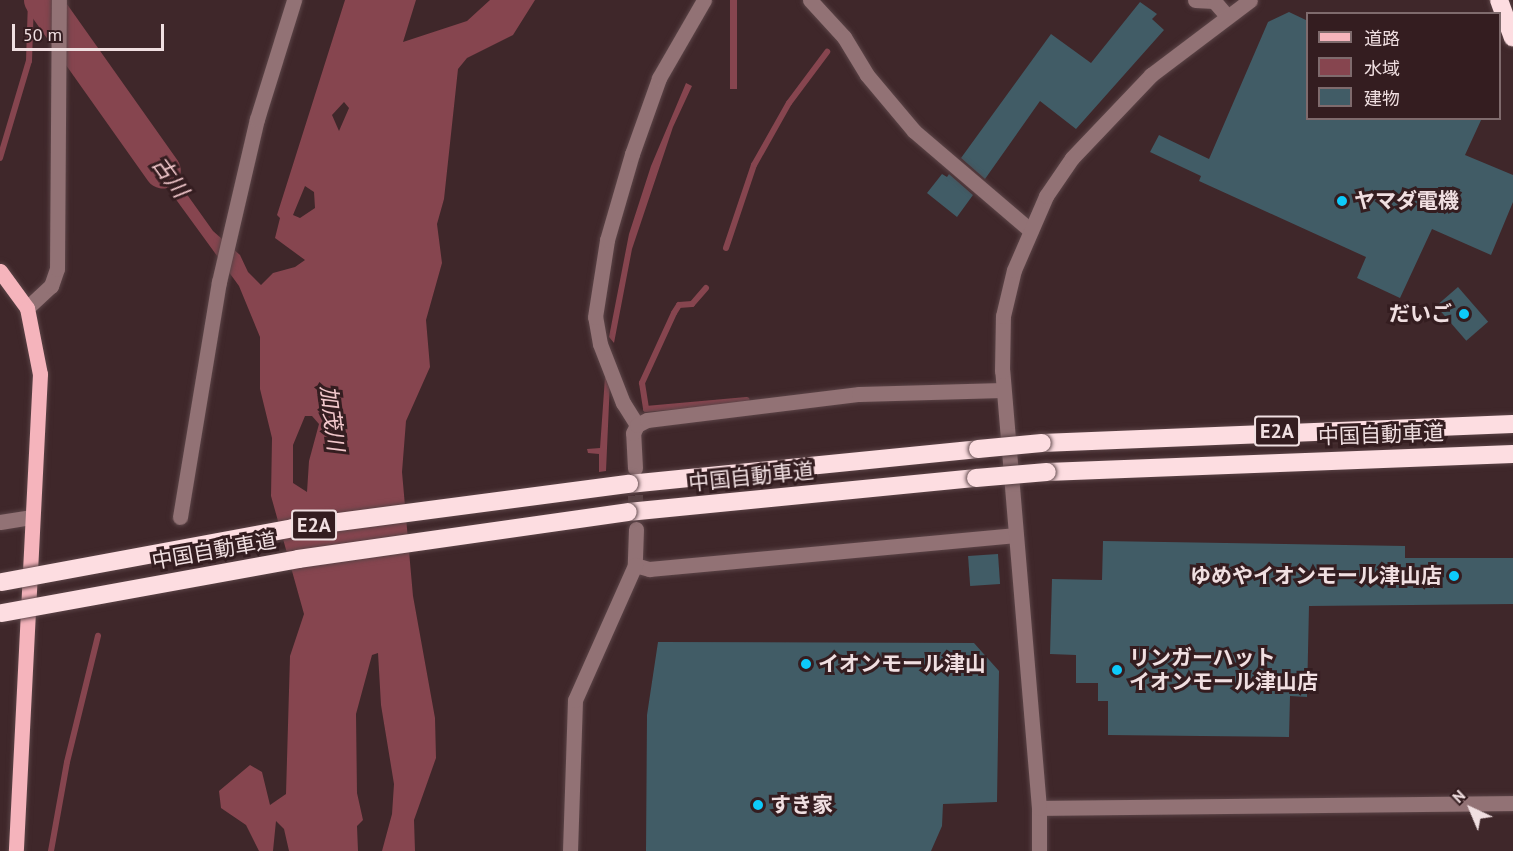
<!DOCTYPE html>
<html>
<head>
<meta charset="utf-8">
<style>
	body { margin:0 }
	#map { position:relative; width:1513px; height:851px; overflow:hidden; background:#3f272a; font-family:"PT Sans","Noto Sans JP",sans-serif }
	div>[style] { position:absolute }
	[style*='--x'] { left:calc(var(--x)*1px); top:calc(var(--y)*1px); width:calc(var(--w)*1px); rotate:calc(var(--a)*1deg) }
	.water>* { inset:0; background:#86454f; transform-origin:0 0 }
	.stream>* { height:6px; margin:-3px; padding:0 3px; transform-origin:3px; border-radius:3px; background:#86454f }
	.river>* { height:36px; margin:-18px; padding:0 18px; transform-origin:18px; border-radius:18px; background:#86454f }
	.building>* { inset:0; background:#415c66; transform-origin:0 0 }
	.minor-tunnel>* { height:15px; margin-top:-7.5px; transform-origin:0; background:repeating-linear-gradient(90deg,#5a4345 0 15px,transparent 0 23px) }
	.roads { filter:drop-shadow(0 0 2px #5b4447) drop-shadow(0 0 2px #5b4447) }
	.minor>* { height:15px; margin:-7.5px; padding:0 7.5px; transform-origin:7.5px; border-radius:7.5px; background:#927275 }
	.major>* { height:15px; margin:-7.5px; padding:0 7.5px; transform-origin:7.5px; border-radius:7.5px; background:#f5b4bc }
	.highway>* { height:18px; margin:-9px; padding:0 9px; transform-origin:9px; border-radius:9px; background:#fddde1 }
	.bridges { filter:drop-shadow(0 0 2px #5b4447) drop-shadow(0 0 2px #5b4447) }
	.highway-bridge>* { height:18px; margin:-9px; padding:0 9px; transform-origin:9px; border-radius:9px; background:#fddde1 }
	.dots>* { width:16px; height:16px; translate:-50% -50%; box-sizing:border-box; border:3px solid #341d20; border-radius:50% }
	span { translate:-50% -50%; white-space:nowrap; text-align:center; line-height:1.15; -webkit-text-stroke:6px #341d20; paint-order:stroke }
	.shield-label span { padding:2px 4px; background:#341d20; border:2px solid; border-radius:4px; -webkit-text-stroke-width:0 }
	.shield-label { font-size:20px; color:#f0dfe1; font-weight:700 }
	.poi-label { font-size:21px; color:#f0dfe1; font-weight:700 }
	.left { translate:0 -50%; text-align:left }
	.right { translate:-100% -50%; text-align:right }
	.street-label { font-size:21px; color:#f0dfe1 }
	.water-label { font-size:22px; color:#f2c8cc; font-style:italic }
	.legend { position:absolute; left:1306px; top:12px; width:195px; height:108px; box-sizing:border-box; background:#341d20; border:2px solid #7f6b6d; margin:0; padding:8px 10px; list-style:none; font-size:18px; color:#f0dfe1 }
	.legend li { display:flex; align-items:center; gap:12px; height:30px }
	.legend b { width:30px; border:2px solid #7f6b6d }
	.north { position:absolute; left:1441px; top:779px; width:60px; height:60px; -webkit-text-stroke:4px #341d20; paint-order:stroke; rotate:316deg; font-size:16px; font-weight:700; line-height:24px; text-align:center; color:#f0dfe1 }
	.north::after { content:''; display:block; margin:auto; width:21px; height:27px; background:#f0dfe1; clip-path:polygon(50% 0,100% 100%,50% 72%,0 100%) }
	.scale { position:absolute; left:12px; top:24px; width:152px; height:27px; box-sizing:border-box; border:3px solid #f0dfe1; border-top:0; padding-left:8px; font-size:18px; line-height:21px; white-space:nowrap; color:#f0dfe1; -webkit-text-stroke:4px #341d20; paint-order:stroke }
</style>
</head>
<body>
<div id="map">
	<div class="water">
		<i style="clip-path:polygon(evenodd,345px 0,416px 0,403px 42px,467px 21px,490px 0,535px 0,513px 35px,467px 58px,458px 69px,444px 199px,437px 224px,442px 263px,426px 320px,430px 367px,406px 421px,402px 472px,413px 596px,435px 718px,436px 758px,414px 820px,415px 851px,382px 851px,392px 814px,394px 784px,381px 705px,378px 653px,372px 655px,356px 714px,357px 793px,363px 820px,357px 826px,358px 851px,289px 851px,284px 829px,276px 821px,273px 851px,259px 851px,246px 825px,221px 808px,219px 791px,250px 765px,262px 772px,270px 805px,286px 794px,290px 656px,304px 614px,271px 496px,272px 438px,260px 389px,260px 337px,239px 286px,129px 135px,139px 127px,213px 231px,240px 255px,248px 272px,261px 285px,273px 273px,295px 267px,305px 260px,275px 238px,280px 218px,277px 215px,345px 0,344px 102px,349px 108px,339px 131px,332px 115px,344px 102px,345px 0,305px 186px,314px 192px,315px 208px,300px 218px,293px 215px,305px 186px,345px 0,305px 416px,312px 416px,319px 424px,309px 461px,307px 492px,293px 483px,293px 445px,305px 416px)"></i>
		<i style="left:730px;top:0;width:7px;height:89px"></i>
		<i style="clip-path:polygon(686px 83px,692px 86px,673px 127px,632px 249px,614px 343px,609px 337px,629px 234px,651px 166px)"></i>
		<i style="clip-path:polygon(605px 377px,610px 381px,606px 471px,599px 472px,599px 454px,588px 453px,587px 449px,600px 448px)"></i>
	</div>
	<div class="stream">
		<i style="--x:0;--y:158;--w:101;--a:-73.4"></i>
		<i style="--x:29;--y:61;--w:61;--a:-88.1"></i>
		<i style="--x:726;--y:248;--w:88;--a:-71.4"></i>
		<i style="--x:754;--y:165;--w:71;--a:-60.6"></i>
		<i style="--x:789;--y:103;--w:64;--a:-53.3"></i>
		<i style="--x:706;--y:288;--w:21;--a:131"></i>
		<i style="--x:692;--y:304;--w:13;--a:176"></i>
		<i style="--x:679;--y:305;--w:9;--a:122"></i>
		<i style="--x:674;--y:313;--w:77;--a:114.6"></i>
		<i style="--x:642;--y:383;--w:26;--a:81"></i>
		<i style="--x:646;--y:409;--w:101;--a:-5.1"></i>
		<i style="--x:51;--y:851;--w:90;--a:-79.8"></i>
		<i style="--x:67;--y:762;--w:130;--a:-76.2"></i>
	</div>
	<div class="river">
		<i style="--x:42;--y:0;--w:209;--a:54.7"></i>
	</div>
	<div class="building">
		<i style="clip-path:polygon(1140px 2px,1157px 14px,1152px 19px,1164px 30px,1076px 129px,1040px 101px,985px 179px,961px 158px,1051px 34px,1091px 63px)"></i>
		<i style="clip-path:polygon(1289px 12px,1308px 21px,1308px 118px,1482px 118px,1465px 155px,1513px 175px,1513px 202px,1491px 255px,1432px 229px,1400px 298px,1357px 278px,1366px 257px,1199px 181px,1201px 176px,1150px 152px,1159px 135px,1209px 159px,1268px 22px)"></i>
		<i style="clip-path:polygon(942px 174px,947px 177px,949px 174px,973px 195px,957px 217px,927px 193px)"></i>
		<i style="left:1458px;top:287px;width:46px;height:29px;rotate:49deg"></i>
		<i style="clip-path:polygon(1103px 541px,1405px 546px,1405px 558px,1513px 558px,1513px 604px,1309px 606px,1307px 697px,1290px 696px,1289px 737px,1108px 735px,1108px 701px,1098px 701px,1098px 683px,1076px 683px,1076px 655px,1050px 654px,1052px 579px,1102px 580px)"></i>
		<i style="left:998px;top:554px;width:30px;height:30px;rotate:86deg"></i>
		<i style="clip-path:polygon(658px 642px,974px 643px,999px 671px,997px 802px,943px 804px,942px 826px,931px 851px,646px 851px,647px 715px)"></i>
	</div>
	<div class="minor-tunnel">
		<i style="--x:635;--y:472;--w:48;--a:88.8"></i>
	</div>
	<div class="roads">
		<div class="minor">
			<i style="--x:810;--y:0;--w:50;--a:47.4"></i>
			<i style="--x:844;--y:37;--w:44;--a:58.8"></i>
			<i style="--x:867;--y:75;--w:73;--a:50"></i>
			<i style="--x:914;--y:131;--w:153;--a:40.5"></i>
			<i style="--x:1195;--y:0;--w:19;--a:3"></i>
			<i style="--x:1214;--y:1;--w:20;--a:49"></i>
			<i style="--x:27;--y:308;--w:33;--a:-43"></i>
			<i style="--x:51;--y:286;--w:18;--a:-71"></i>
			<i style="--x:57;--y:269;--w:269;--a:-89.6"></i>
			<i style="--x:637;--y:425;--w:26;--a:-122"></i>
			<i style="--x:623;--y:403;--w:63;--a:-111.3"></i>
			<i style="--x:600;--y:344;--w:27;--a:-100"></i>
			<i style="--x:595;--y:317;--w:78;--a:-81.1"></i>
			<i style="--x:607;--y:240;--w:90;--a:-73.8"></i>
			<i style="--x:632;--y:154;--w:81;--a:-70.4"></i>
			<i style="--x:659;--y:78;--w:90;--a:-60"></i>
			<i style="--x:635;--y:468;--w:35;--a:-93"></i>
			<i style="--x:633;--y:433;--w:9;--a:-63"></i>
			<i style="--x:637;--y:425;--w:11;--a:-27"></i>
			<i style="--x:647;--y:420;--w:214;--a:-7"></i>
			<i style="--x:859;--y:394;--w:144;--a:-1.6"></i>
			<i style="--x:180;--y:517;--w:238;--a:-80.6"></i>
			<i style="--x:219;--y:282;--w:167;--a:-76.9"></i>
			<i style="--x:257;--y:119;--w:125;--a:-72.7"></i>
			<i style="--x:0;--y:522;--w:31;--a:-9"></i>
			<i style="--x:636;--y:529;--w:36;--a:92"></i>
			<i style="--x:635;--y:565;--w:15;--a:16"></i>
			<i style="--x:649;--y:569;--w:366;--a:-5.3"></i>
			<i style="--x:1039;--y:808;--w:474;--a:-0.6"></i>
			<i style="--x:570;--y:851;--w:151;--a:-88.1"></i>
			<i style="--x:575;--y:700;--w:148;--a:-66"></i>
			<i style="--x:1039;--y:851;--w:43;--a:-90"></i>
			<i style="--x:1039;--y:808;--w:439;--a:-94.8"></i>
			<i style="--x:1002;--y:371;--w:55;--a:-89"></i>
			<i style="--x:1003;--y:316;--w:47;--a:-76.6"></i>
			<i style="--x:1014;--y:270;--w:81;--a:-66.6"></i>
			<i style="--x:1046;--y:196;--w:46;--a:-55.6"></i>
			<i style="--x:1072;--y:158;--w:115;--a:-46.4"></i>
			<i style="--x:1151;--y:75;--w:124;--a:-37.1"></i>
		</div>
		<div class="major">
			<i style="--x:0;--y:271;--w:46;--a:53.9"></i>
			<i style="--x:27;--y:308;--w:67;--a:78.9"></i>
			<i style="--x:40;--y:374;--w:478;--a:92.9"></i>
		</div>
		<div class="highway">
			<i style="--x:1499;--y:0;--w:40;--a:69.8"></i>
			<i style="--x:1042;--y:443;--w:471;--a:-2.3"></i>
			<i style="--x:1047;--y:472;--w:466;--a:-2.2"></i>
			<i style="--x:629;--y:484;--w:351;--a:-5.7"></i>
			<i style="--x:628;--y:512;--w:350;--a:-5.6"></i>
		</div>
	</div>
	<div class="bridges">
		<div class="highway-bridge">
			<i style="--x:978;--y:449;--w:64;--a:-5.4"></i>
			<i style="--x:976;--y:478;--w:71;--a:-4.8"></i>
			<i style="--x:2;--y:582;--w:296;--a:-10.5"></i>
			<i style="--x:293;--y:528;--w:339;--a:-7.5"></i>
			<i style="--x:2;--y:613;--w:301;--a:-10.3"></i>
			<i style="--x:298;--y:559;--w:333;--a:-8.1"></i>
		</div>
	</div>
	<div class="dots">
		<i style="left:1342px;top:201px;background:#0dcafa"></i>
		<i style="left:1464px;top:314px;background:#0dcafa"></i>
		<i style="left:1454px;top:576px;background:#0dcafa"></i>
		<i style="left:806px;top:664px;background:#0dcafa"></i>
		<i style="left:1117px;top:670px;background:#0dcafa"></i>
		<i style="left:758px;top:805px;background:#0dcafa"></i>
	</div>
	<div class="shield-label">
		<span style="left:1277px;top:431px">E2A</span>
		<span style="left:314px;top:525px">E2A</span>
	</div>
	<div class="poi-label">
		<span class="left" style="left:1354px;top:201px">ヤマダ電機</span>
		<span class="right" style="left:1452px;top:314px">だいご</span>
		<span class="right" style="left:1442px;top:576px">ゆめやイオンモール津山店</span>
		<span class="left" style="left:1129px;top:670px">リンガーハット<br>イオンモール津山店</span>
		<span class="left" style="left:818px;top:664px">イオンモール津山</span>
		<span class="left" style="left:770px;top:805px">すき家</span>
	</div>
	<div class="street-label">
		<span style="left:1381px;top:435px;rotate:-2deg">中国自動車道</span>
		<span style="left:751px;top:477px;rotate:-6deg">中国自動車道</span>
		<span style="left:214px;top:551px;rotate:-10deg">中国自動車道</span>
	</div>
	<div class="water-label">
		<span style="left:170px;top:177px;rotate:54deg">古川</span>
		<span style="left:332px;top:418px;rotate:83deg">加茂川</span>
	</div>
	<ul class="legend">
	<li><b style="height:8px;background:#f5b4bc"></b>道路</li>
	<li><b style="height:16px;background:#86454f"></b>水域</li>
	<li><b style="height:16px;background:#415c66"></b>建物</li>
	</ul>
	<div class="north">N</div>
	<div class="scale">50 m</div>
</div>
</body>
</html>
